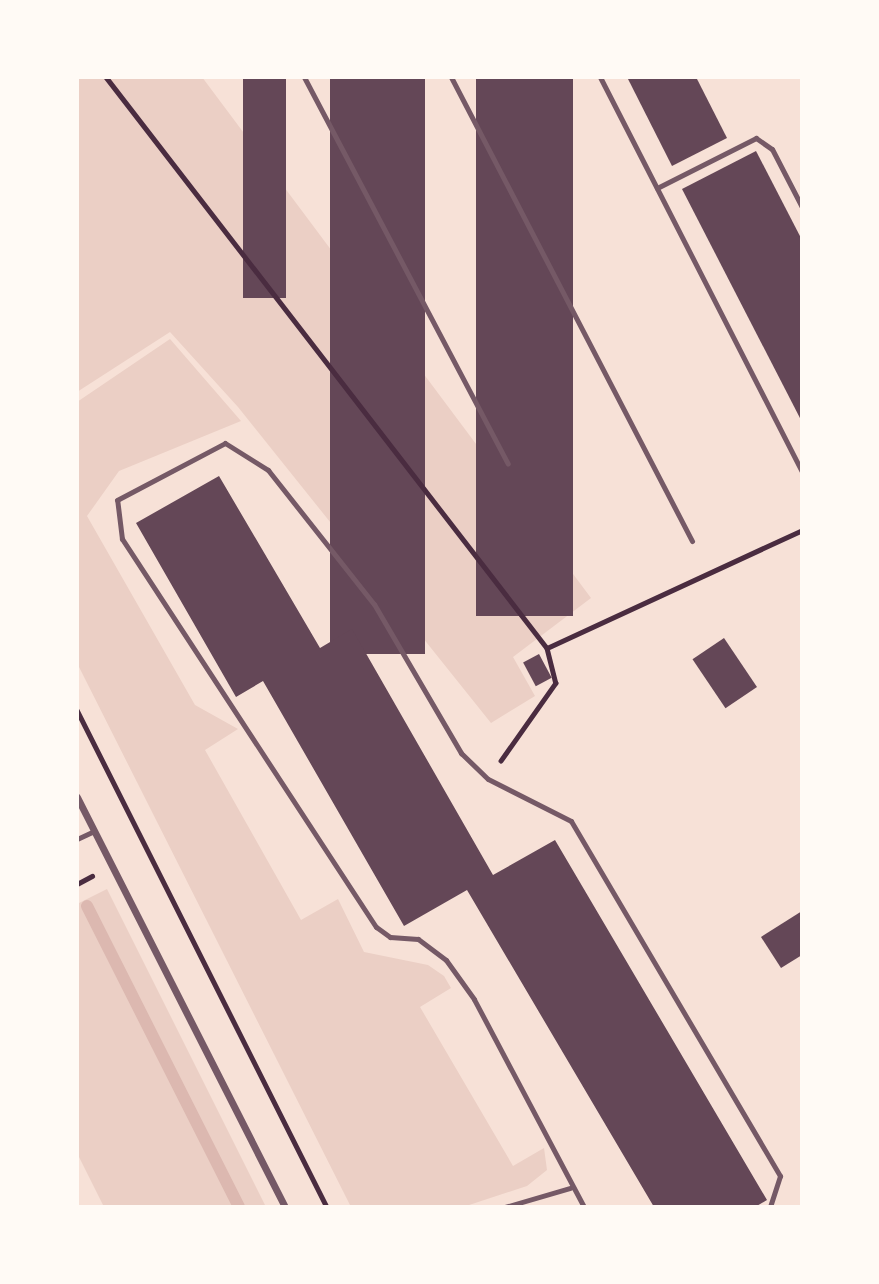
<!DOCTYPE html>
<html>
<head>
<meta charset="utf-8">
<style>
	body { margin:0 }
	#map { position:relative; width:879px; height:1284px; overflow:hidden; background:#f7e1d7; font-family:Bitter,serif }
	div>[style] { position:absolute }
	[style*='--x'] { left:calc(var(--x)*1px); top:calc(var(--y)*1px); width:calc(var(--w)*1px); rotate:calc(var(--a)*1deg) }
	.green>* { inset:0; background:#ebcfc5 }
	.stream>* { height:12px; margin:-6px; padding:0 6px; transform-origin:6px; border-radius:6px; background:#dcb8b0 }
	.building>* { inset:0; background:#644757; transform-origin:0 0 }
	.path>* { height:4.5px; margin:-2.25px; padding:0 2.25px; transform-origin:2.25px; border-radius:2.25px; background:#4a2c40 }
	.service>* { height:5px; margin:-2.5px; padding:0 2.5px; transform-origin:2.5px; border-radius:2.5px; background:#755966 }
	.minor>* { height:7px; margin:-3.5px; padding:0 3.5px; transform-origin:3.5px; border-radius:3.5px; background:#755966 }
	span { translate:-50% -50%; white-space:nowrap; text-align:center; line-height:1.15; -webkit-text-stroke:7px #fffaf5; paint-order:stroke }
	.frame { position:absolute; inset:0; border:79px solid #fffaf5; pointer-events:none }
</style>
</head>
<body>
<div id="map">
	<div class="green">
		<i style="clip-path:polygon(77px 77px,202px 77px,591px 598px,513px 657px,535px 696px,491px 723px,238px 407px,170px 332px,77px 392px)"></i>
		<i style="clip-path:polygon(170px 339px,241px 421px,119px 471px,87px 516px,195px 705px,238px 729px,205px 750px,301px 920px,338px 899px,364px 952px,428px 965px,444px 976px,451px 988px,420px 1007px,513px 1166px,544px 1148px,547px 1170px,527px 1186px,463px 1207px,351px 1207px,77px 663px,77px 402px)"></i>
		<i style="clip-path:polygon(107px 889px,266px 1207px,104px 1207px,77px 1153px,77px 904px)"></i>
	</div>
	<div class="stream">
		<i style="--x:87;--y:906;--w:337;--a:63.2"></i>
	</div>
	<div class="building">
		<i style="left:243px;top:77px;width:43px;height:221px"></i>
		<i style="left:330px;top:77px;width:95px;height:577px"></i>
		<i style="left:476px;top:77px;width:97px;height:539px"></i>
		<i style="clip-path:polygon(627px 77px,696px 77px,727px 138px,672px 166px)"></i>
		<i style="clip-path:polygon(756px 151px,802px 240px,802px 422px,682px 189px)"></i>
		<i style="clip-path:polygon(219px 476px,320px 648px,352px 629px,493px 875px,555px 840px,767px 1200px,755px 1207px,654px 1207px,467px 890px,404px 926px,263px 681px,236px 697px,136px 523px)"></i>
		<i style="left:724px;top:638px;width:59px;height:38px;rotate:56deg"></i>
		<i style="left:539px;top:654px;width:27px;height:18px;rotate:62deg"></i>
		<i style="clip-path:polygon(802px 911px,802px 955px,781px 968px,761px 937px)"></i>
	</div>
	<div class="path">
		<i style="--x:106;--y:77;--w:721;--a:52.32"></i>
		<i style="--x:547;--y:648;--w:36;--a:76"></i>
		<i style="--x:556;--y:683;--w:95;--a:125.2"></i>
		<i style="--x:547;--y:648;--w:281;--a:-24.8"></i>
		<i style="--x:77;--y:710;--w:556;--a:63.3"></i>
		<i style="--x:77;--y:884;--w:17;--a:-28"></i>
	</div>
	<div class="service">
		<i style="--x:304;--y:77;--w:437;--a:62.2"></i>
		<i style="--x:451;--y:77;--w:523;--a:62.55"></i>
		<i style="--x:600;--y:77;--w:443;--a:62.9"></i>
		<i style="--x:657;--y:188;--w:111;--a:-26.8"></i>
		<i style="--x:756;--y:138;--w:19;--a:35"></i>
		<i style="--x:772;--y:149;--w:65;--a:62.7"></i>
		<i style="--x:77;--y:839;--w:19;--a:-25"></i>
		<i style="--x:505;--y:1207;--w:68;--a:-16.3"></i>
		<i style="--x:584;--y:1207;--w:235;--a:-117.9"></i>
		<i style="--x:474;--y:999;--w:48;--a:-125.7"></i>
		<i style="--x:446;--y:960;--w:35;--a:-143"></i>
		<i style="--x:418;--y:939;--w:28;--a:-176"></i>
		<i style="--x:390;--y:937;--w:17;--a:-144"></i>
		<i style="--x:376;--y:927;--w:464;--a:-123.2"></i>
		<i style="--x:122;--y:539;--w:39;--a:-97"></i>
		<i style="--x:117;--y:500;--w:122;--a:-27.8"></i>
		<i style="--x:225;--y:443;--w:51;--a:32.1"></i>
		<i style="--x:268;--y:470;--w:171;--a:51.7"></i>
		<i style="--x:374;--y:604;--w:173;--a:59.7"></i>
		<i style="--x:461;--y:753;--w:37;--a:44"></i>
		<i style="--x:488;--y:779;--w:93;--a:26.8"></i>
		<i style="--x:571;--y:821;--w:412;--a:59.5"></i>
		<i style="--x:780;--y:1176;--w:33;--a:108"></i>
	</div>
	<div class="minor">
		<i style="--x:77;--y:797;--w:460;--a:63.1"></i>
	</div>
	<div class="frame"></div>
</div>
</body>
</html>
